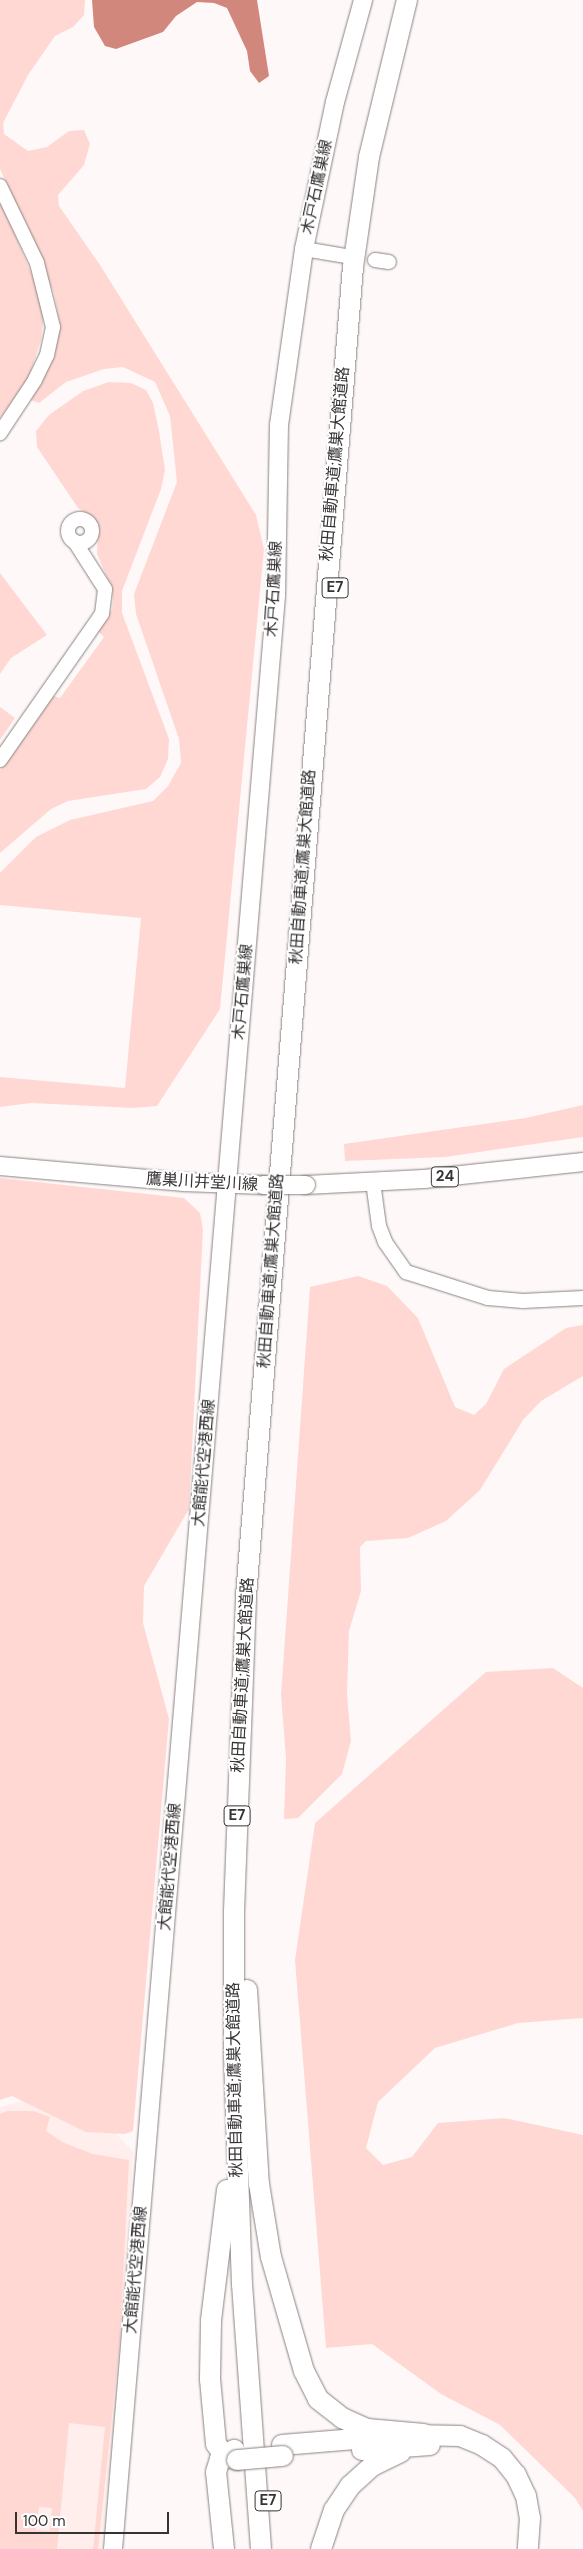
<!DOCTYPE html>
<html>
<head>
<meta charset="utf-8">
<style>
	body { margin:0 }
	#map { position:relative; width:583px; height:2549px; overflow:hidden; background:#fef9f8; font-family:"DM Sans","Noto Sans JP",sans-serif }
	div>[style] { position:absolute }
	[style*='--x'] { left:calc(var(--x)*1px); top:calc(var(--y)*1px); width:calc(var(--w)*1px); rotate:calc(var(--a)*1deg) }
	.built>* { inset:0; background:#ffeeeb }
	.green>* { inset:0; background:#ffd8d3 }
	.water>* { inset:0; background:#d2877d }
	.roads { filter:drop-shadow(0 0 1px #8a8281) drop-shadow(0 0 1px #8a8281) }
	.minor>* { height:14px; margin:-7px; padding:0 7px; transform-origin:7px; border-radius:7px; background:#fff }
	.minor>.ring { margin:-7px; padding:0; box-sizing:content-box; background:none; border:14px solid #fff; border-radius:50% }
	.major>* { height:18px; margin:-9px; padding:0 9px; transform-origin:9px; border-radius:9px; background:#fff }
	.highway>* { height:20px; margin:-10px; padding:0 10px; transform-origin:10px; border-radius:10px; background:#fff }
	.bridges { filter:drop-shadow(0 0 1px #8a8281) drop-shadow(0 0 1px #8a8281) }
	.major-bridge>* { height:18px; margin:-9px; padding:0 9px; transform-origin:9px; border-radius:9px; background:#fff }
	.highway-bridge>* { height:20px; margin:-10px; padding:0 10px; transform-origin:10px; border-radius:10px; background:#fff }
	span { translate:-50% -50%; white-space:nowrap; text-align:center; line-height:1.15; -webkit-text-stroke:4px #fff; paint-order:stroke }
	.shield-label span { padding:1px 4px; background:#fff; border:1px solid; border-radius:4px; -webkit-text-stroke-width:0 }
	.shield-label { font-size:15px; color:#363333; font-weight:700 }
	.street-label { font-size:16px; color:#363333 }
	.scale { position:absolute; left:15px; top:2512px; width:154px; height:22px; box-sizing:border-box; border:2px solid #363333; border-top:0; padding-left:6px; font-size:15px; line-height:18px; white-space:nowrap; color:#363333; -webkit-text-stroke:4px #fff; paint-order:stroke }
</style>
</head>
<body>
<div id="map">
	<div class="built">
		<i style="clip-path:polygon(27px 2100px,112px 2129px,133px 2152px,123px 2343px,101px 2549px,0 2549px,0 2107px)"></i>
	</div>
	<div class="green">
		<i style="clip-path:polygon(0 0,85px 0,84px 15px,73px 27px,55px 36px,28px 75px,3px 123px,4px 134px,28px 151px,47px 147px,69px 131px,84px 130px,90px 144px,84px 165px,58px 195px,59px 206px,100px 265px,256px 515px,264px 549px,220px 1009px,157px 1106px,134px 1108px,31px 1103px,0 1107px,0 1077px,125px 1088px,141px 918px,0 905px,0 873px,36px 837px,70px 820px,153px 801px,168px 786px,181px 763px,179px 739px,136px 614px,134px 594px,177px 482px,170px 416px,155px 382px,123px 367px,104px 369px,66px 382px,39px 403px,31px 400px,44px 377px,60px 324px,54px 293px,0 169px)"></i>
		<i style="clip-path:polygon(0 199px,38px 289px,44px 314px,41px 340px,29px 377px,0 418px)"></i>
		<i style="clip-path:polygon(109px 382px,131px 383px,146px 390px,153px 403px,159px 431px,165px 470px,161px 489px,122px 591px,122px 613px,169px 739px,168px 759px,160px 777px,146px 789px,68px 801px,51px 809px,0 853px,0 770px,51px 695px,60px 698px,104px 637px,97px 630px,112px 610px,113px 601px,112px 589px,97px 554px,98px 527px,92px 518px,78px 508px,37px 447px,36px 431px,49px 415px,83px 391px)"></i>
		<i style="clip-path:polygon(0 573px,47px 635px,11px 658px,0 674px)"></i>
		<i style="clip-path:polygon(0 707px,15px 718px,0 740px)"></i>
		<i style="clip-path:polygon(583px 1105px,583px 1137px,445px 1157px,345px 1161px,344px 1144px,526px 1118px)"></i>
		<i style="clip-path:polygon(0 1178px,184px 1198px,200px 1213px,203px 1229px,189px 1509px,144px 1586px,143px 1623px,169px 1719px,133px 2131px,125px 2134px,86px 2132px,12px 2096px,0 2100px)"></i>
		<i style="clip-path:polygon(358px 1276px,387px 1286px,418px 1318px,455px 1407px,474px 1415px,486px 1404px,504px 1369px,566px 1328px,583px 1325px,583px 1376px,541px 1401px,523px 1420px,480px 1490px,446px 1521px,408px 1538px,366px 1541px,360px 1547px,361px 1591px,349px 1631px,347px 1694px,351px 1741px,342px 1774px,298px 1818px,284px 1819px,286px 1758px,281px 1695px,310px 1287px)"></i>
		<i style="clip-path:polygon(553px 1668px,583px 1688px,583px 2018px,518px 2023px,435px 2048px,378px 2102px,366px 2148px,383px 2165px,412px 2157px,438px 2123px,504px 2118px,583px 2135px,583px 2511px,575px 2498px,500px 2425px,441px 2394px,372px 2344px,326px 2348px,295px 1960px,315px 1823px,486px 1672px)"></i>
		<i style="clip-path:polygon(evenodd,7px 2111px,33px 2111px,50px 2117px,46px 2131px,64px 2143px,93px 2154px,129px 2160px,120px 2340px,98px 2549px,93px 2549px,105px 2427px,69px 2423px,57px 2549px,0 2549px,0 2114px,7px 2111px,39px 2507px,52px 2508px,50px 2531px,36px 2530px,39px 2507px)"></i>
	</div>
	<div class="water">
		<i style="clip-path:polygon(92px 0,257px 0,269px 76px,259px 83px,250px 71px,247px 51px,227px 8px,214px 3px,197px 2px,176px 16px,163px 32px,116px 49px,105px 46px,94px 27px)"></i>
	</div>
	<div class="roads">
		<div class="minor">
			<i style="--x:0;--y:186;--w:85;--a:64.3"></i>
			<i style="--x:37;--y:263;--w:66;--a:76"></i>
			<i style="--x:53;--y:327;--w:29;--a:102"></i>
			<i style="--x:47;--y:355;--w:28;--a:116"></i>
			<i style="--x:35;--y:380;--w:64;--a:123.4"></i>
			<i style="--x:304;--y:249;--w:43;--a:9.5"></i>
			<i style="--x:375;--y:260;--w:14;--a:8"></i>
			<i class="ring" style="left:68px;top:519px;width:10px;height:10px"></i>
			<i style="--x:0;--y:760;--w:178;--a:-55.1"></i>
			<i style="--x:102;--y:614;--w:25;--a:-83"></i>
			<i style="--x:105;--y:589;--w:56;--a:-122.6"></i>
			<i style="--x:373;--y:1182;--w:44;--a:82.2"></i>
			<i style="--x:379;--y:1226;--w:17;--a:69"></i>
			<i style="--x:385;--y:1242;--w:37;--a:55"></i>
			<i style="--x:406;--y:1272;--w:86;--a:17.6"></i>
			<i style="--x:488;--y:1298;--w:35;--a:5"></i>
			<i style="--x:523;--y:1301;--w:60;--a:-2.9"></i>
		</div>
		<div class="major">
			<i style="--x:0;--y:1166;--w:185;--a:5"></i>
			<i style="--x:184;--y:1182;--w:79;--a:2.2"></i>
			<i style="--x:306;--y:1185;--w:118;--a:-2.9"></i>
			<i style="--x:424;--y:1179;--w:160;--a:-6.1"></i>
			<i style="--x:113;--y:2549;--w:1961;--a:-85.23"></i>
			<i style="--x:276;--y:595;--w:170;--a:-89"></i>
			<i style="--x:279;--y:425;--w:178;--a:-81.9"></i>
			<i style="--x:304;--y:249;--w:150;--a:-78.1"></i>
			<i style="--x:335;--y:102;--w:106;--a:-74.6"></i>
		</div>
		<div class="highway">
			<i style="--x:247;--y:1990;--w:194;--a:86.5"></i>
			<i style="--x:259;--y:2184;--w:74;--a:80.7"></i>
			<i style="--x:271;--y:2257;--w:119;--a:73.9"></i>
			<i style="--x:304;--y:2371;--w:31;--a:63"></i>
			<i style="--x:318;--y:2399;--w:31;--a:38"></i>
			<i style="--x:342;--y:2418;--w:27;--a:24"></i>
			<i style="--x:367;--y:2429;--w:57;--a:5"></i>
			<i style="--x:227;--y:2190;--w:132;--a:97"></i>
			<i style="--x:211;--y:2321;--w:58;--a:91"></i>
			<i style="--x:210;--y:2379;--w:65;--a:84.7"></i>
			<i style="--x:216;--y:2444;--w:14;--a:54"></i>
			<i style="--x:224;--y:2455;--w:14;--a:21"></i>
			<i style="--x:411;--y:2435;--w:49;--a:1.2"></i>
			<i style="--x:460;--y:2436;--w:24;--a:22"></i>
			<i style="--x:482;--y:2445;--w:24;--a:33"></i>
			<i style="--x:502;--y:2458;--w:22;--a:51"></i>
			<i style="--x:516;--y:2475;--w:23;--a:65"></i>
			<i style="--x:526;--y:2496;--w:22;--a:80"></i>
			<i style="--x:530;--y:2518;--w:31;--a:94"></i>
			<i style="--x:282;--y:2445;--w:98;--a:-4.7"></i>
			<i style="--x:362;--y:2450;--w:68;--a:-4.2"></i>
			<i style="--x:224;--y:2549;--w:77;--a:-95.9"></i>
			<i style="--x:216;--y:2472;--w:14;--a:-73"></i>
			<i style="--x:220;--y:2459;--w:17;--a:-33"></i>
			<i style="--x:261;--y:2549;--w:265;--a:-94.1"></i>
			<i style="--x:242;--y:2285;--w:232;--a:-92"></i>
			<i style="--x:234;--y:2053;--w:142;--a:-90"></i>
			<i style="--x:234;--y:1911;--w:315;--a:-87.8"></i>
			<i style="--x:246;--y:1596;--w:1333;--a:-85.4"></i>
			<i style="--x:353;--y:267;--w:111;--a:-81.7"></i>
			<i style="--x:369;--y:157;--w:162;--a:-76.4"></i>
			<i style="--x:321;--y:2549;--w:41;--a:-71.6"></i>
			<i style="--x:334;--y:2510;--w:29;--a:-56"></i>
			<i style="--x:350;--y:2486;--w:30;--a:-42"></i>
			<i style="--x:372;--y:2466;--w:32;--a:-26"></i>
		</div>
	</div>
	<div class="bridges">
		<div class="major-bridge">
			<i style="--x:263;--y:1185;--w:43;--a:0"></i>
		</div>
		<div class="highway-bridge">
			<i style="--x:237;--y:2460;--w:46;--a:-5"></i>
		</div>
	</div>
	<div class="shield-label">
		<span style="left:335px;top:588px">E7</span>
		<span style="left:445px;top:1177px">24</span>
		<span style="left:237px;top:1816px">E7</span>
		<span style="left:268px;top:2501px">E7</span>
	</div>
	<div class="street-label">
		<span style="left:317px;top:187px;rotate:-78deg">木戸石鷹巣線</span>
		<span style="left:335px;top:464px;rotate:-85deg">秋田自動車道;鷹巣大館道路</span>
		<span style="left:274px;top:589px;rotate:-87deg">木戸石鷹巣線</span>
		<span style="left:303px;top:867px;rotate:-86deg">秋田自動車道;鷹巣大館道路</span>
		<span style="left:243px;top:992px;rotate:-85deg">木戸石鷹巣線</span>
		<span style="left:202px;top:1182px;rotate:3deg">鷹巣川井堂川線</span>
		<span style="left:271px;top:1271px;rotate:-86deg">秋田自動車道;鷹巣大館道路</span>
		<span style="left:204px;top:1463px;rotate:-85deg">大館能代空港西線</span>
		<span style="left:243px;top:1675px;rotate:-87deg">秋田自動車道;鷹巣大館道路</span>
		<span style="left:170px;top:1867px;rotate:-85deg">大館能代空港西線</span>
		<span style="left:235px;top:2080px;rotate:-91deg">秋田自動車道;鷹巣大館道路</span>
		<span style="left:136px;top:2270px;rotate:-85deg">大館能代空港西線</span>
	</div>
	<div class="scale">100 m</div>
</div>
</body>
</html>
